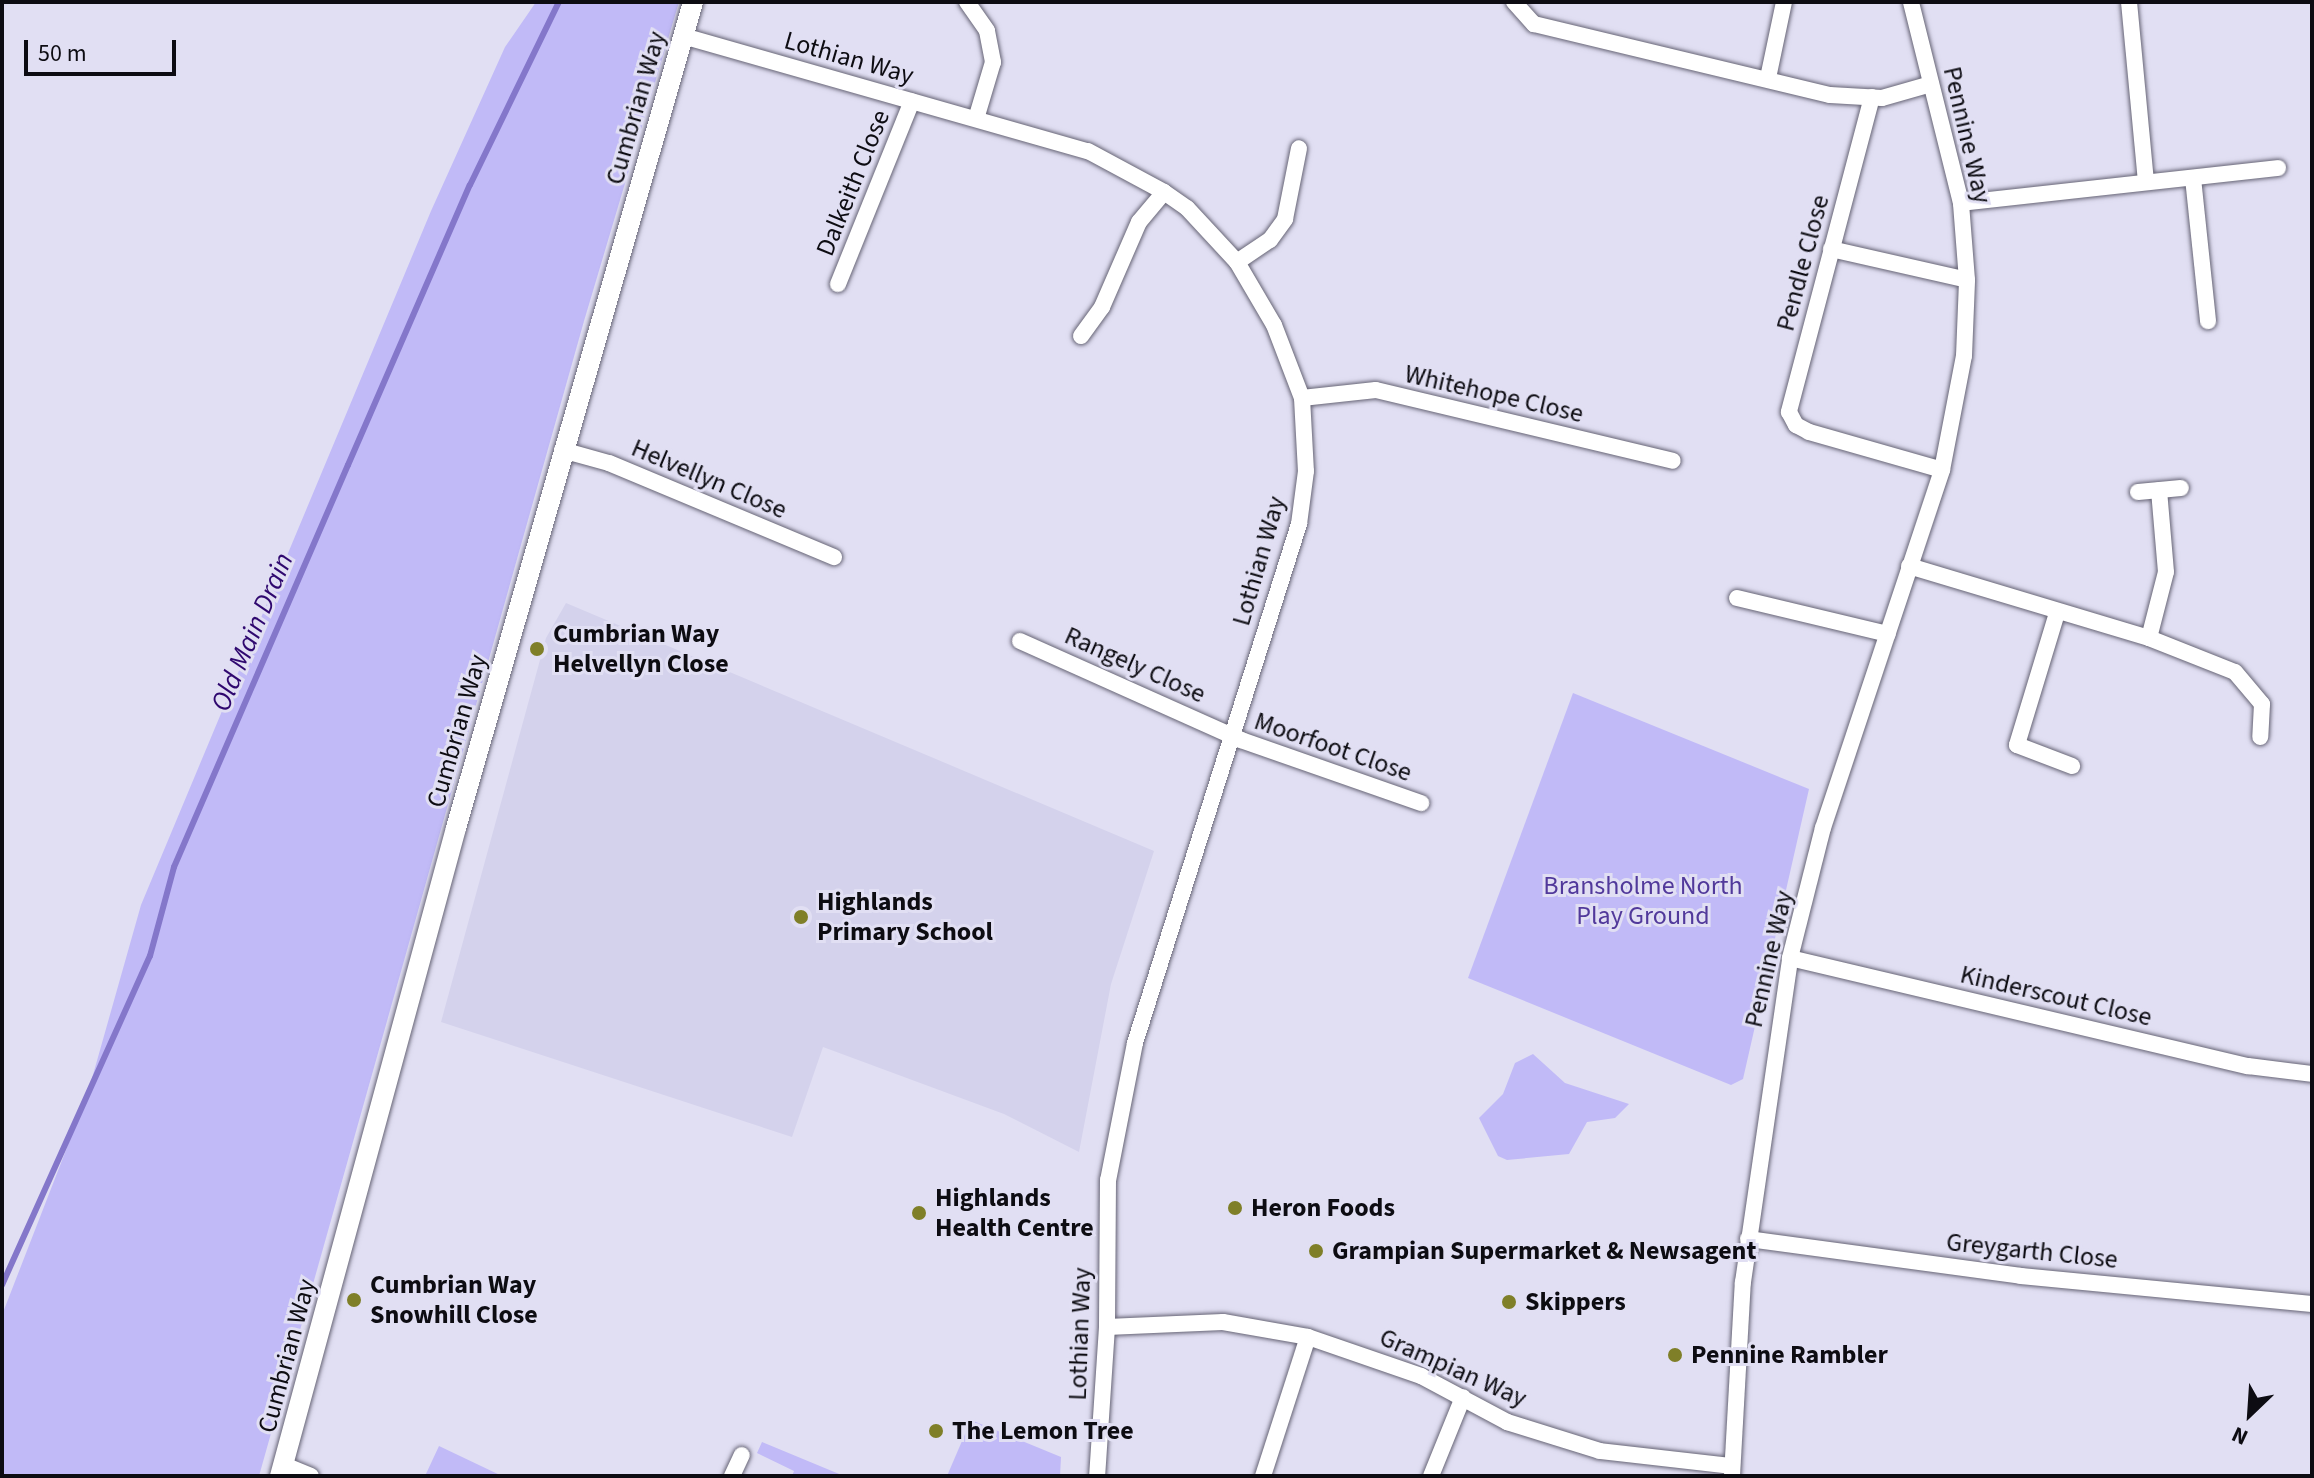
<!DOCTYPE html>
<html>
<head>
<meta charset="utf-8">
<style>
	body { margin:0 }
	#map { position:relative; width:2314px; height:1478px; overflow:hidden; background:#e1dff3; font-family:"Source Sans 3",sans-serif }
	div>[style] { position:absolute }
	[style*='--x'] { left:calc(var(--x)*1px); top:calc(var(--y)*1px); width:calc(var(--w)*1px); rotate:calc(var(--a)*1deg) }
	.built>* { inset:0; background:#d4d2ec }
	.green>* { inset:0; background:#c1baf7 }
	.stream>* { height:6px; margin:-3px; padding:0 3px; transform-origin:3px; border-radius:3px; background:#8477ca }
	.roads { filter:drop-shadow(0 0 2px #666475) drop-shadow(0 0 2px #666475) }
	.minor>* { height:16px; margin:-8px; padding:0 8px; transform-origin:8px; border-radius:8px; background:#fff }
	.tertiary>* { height:20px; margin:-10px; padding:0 10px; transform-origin:10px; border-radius:10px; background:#fff }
	.dots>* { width:22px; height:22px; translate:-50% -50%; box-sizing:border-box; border:4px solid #e1dff3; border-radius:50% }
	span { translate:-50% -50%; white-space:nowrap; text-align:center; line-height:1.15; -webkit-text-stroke:6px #e1dff3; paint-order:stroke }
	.street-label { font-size:26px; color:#0d0c12 }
	.poi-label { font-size:26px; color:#0d0c12; font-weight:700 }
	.left { translate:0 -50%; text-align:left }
	.park-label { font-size:26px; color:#51399b }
	.water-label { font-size:28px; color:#2f086f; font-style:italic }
	.frame { position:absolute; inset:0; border:4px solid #0d0c12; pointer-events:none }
	.north { position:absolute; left:2210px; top:1374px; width:80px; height:80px; -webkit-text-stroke:6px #e1dff3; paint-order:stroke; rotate:205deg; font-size:22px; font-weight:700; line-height:32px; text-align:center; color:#0d0c12 }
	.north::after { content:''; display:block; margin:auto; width:28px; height:36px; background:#0d0c12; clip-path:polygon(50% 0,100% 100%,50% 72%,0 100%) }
	.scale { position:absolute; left:24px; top:40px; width:152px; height:36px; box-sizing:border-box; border:4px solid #0d0c12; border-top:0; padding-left:10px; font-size:24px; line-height:28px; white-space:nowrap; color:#0d0c12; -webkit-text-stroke:6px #e1dff3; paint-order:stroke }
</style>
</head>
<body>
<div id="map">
	<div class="built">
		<i style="clip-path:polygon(566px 603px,1154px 851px,1111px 984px,1079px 1152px,1004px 1114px,823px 1047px,792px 1137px,441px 1022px,546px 638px)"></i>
	</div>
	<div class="green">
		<i style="clip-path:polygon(536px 2px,679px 2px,584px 321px,259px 1476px,2px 1476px,2px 1315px,87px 1096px,141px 905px,431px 211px,505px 47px)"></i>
		<i style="clip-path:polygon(1573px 693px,1809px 789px,1743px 1079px,1731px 1085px,1468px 978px)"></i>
		<i style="clip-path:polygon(1533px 1054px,1565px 1083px,1629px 1104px,1615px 1118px,1587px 1122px,1569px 1154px,1507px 1160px,1498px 1156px,1479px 1118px,1503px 1094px,1515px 1063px)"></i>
		<i style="clip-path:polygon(971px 1420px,1061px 1457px,1060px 1476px,947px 1476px)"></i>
		<i style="clip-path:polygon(762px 1442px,844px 1476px,792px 1476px,794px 1471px,757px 1453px)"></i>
		<i style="clip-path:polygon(439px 1446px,502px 1476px,425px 1476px)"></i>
	</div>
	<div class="stream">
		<i style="--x:2;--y:1285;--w:361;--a:-65.8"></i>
		<i style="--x:150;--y:956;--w:92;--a:-74.9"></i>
		<i style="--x:174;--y:867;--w:438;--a:-66.6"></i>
		<i style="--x:348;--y:465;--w:305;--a:-66.5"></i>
		<i style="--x:470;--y:185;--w:203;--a:-64.1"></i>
	</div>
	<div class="roads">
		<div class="minor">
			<i style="--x:967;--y:2;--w:35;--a:55"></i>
			<i style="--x:987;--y:31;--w:32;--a:79"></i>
			<i style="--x:993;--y:62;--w:59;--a:106.6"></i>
			<i style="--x:1514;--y:2;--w:30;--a:48"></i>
			<i style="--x:1534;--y:24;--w:304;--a:13.5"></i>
			<i style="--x:1830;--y:95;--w:52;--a:3.3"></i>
			<i style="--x:1882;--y:98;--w:51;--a:-15.9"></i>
			<i style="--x:2129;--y:2;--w:180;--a:84.6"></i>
			<i style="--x:683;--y:36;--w:421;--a:15.9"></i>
			<i style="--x:1088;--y:151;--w:86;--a:28.3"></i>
			<i style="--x:1164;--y:192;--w:28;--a:35"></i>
			<i style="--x:1187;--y:208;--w:74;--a:47.2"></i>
			<i style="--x:1237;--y:262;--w:73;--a:59.6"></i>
			<i style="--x:1274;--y:325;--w:78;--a:69"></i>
			<i style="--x:1302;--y:398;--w:73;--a:86.9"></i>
			<i style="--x:1306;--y:471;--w:53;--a:97.5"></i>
			<i style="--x:1299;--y:524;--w:544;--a:107.54"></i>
			<i style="--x:1135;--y:1043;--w:140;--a:101.1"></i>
			<i style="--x:1108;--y:1180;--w:147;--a:90.4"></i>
			<i style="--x:1107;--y:1327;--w:149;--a:93.8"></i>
			<i style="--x:1768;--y:78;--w:78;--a:-78.1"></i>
			<i style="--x:1872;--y:97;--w:326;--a:104.8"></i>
			<i style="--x:1789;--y:412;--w:15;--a:62"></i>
			<i style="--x:1796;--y:425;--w:15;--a:28"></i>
			<i style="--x:1809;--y:432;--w:138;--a:15.9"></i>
			<i style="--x:2193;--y:178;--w:144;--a:84"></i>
			<i style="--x:1961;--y:203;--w:319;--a:-6.3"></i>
			<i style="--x:1831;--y:249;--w:139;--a:12.8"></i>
			<i style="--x:1237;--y:262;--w:40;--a:-34"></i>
			<i style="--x:1270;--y:240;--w:26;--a:-54"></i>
			<i style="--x:1285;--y:219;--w:72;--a:-78.8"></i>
			<i style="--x:838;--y:284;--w:197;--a:-68"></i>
			<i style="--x:1081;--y:336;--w:36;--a:-54"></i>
			<i style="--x:1102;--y:307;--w:93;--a:-66.5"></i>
			<i style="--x:1139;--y:222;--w:39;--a:-50"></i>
			<i style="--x:1302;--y:398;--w:74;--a:-6.2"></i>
			<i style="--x:1376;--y:390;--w:305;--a:13.4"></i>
			<i style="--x:562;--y:450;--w:49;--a:15.5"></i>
			<i style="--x:609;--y:463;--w:244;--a:22.7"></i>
			<i style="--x:2138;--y:492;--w:43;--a:-5.3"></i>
			<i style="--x:1909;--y:566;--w:251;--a:16.7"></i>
			<i style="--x:2149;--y:638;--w:92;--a:21.6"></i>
			<i style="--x:2235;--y:672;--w:42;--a:49.8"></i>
			<i style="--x:2262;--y:704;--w:33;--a:93"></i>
			<i style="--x:1737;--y:598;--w:155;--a:13.4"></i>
			<i style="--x:2057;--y:613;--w:138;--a:106.9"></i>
			<i style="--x:2017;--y:745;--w:59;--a:20.9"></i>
			<i style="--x:2149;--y:638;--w:68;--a:-75.6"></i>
			<i style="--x:2166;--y:572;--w:82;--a:-94.9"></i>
			<i style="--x:1020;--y:641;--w:242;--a:24.1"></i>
			<i style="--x:1241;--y:740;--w:191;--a:19.3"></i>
			<i style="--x:1790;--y:958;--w:471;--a:13.3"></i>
			<i style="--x:2248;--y:1066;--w:64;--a:7.1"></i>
			<i style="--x:1748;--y:1239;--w:275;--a:7.7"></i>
			<i style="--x:2021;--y:1276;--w:292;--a:5.5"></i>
			<i style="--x:1107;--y:1327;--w:116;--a:-2.5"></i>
			<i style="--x:1223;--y:1322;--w:86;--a:10"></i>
			<i style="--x:1308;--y:1337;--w:120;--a:19"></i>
			<i style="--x:1421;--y:1376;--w:98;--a:28.1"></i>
			<i style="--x:1507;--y:1422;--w:97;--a:17.3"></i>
			<i style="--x:1600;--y:1451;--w:132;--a:6.5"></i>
			<i style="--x:284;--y:1465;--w:29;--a:22"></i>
			<i style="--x:732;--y:1476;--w:23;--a:-65"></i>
			<i style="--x:1263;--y:1476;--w:146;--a:-72.1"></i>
			<i style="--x:1431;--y:1476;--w:85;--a:-67.9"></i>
			<i style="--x:1732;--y:1476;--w:194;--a:-86.8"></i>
			<i style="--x:1743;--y:1282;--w:327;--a:-81.7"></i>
			<i style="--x:1790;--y:958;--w:134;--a:-75.8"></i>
			<i style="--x:1823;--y:828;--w:377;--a:-71.6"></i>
			<i style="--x:1942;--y:470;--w:116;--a:-79.1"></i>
			<i style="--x:1964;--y:356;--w:76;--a:-87.7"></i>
			<i style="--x:1967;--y:280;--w:77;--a:-94.5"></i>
			<i style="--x:1961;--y:203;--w:207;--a:-104"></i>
		</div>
		<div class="tertiary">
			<i style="--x:280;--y:1476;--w:671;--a:-74.8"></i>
			<i style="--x:456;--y:828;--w:859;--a:-73.99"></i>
		</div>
	</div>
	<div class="dots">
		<i style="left:537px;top:649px;background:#7f7f28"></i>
		<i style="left:801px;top:917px;background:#7f7f28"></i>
		<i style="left:1235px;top:1208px;background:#7f7f28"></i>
		<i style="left:919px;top:1213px;background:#7f7f28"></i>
		<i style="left:1316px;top:1251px;background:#7f7f28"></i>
		<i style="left:354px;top:1300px;background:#7f7f28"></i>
		<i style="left:1509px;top:1302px;background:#7f7f28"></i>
		<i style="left:1675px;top:1355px;background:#7f7f28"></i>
		<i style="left:936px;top:1431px;background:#7f7f28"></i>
	</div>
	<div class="street-label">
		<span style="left:849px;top:58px;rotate:16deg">Lothian Way</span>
		<span style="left:636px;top:108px;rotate:-74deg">Cumbrian Way</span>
		<span style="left:1967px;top:135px;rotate:77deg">Pennine Way</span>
		<span style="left:853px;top:183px;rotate:-68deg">Dalkeith Close</span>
		<span style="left:1803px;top:263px;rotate:-75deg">Pendle Close</span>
		<span style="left:1494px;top:394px;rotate:13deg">Whitehope Close</span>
		<span style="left:709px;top:479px;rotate:23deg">Helvellyn Close</span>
		<span style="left:1259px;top:561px;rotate:-74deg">Lothian Way</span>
		<span style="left:1135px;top:665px;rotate:24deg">Rangely Close</span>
		<span style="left:457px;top:731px;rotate:-74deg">Cumbrian Way</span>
		<span style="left:1333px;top:747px;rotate:19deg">Moorfoot Close</span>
		<span style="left:1769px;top:959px;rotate:-77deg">Pennine Way</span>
		<span style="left:2056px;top:996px;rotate:13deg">Kinderscout Close</span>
		<span style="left:2032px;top:1251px;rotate:6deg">Greygarth Close</span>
		<span style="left:1080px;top:1334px;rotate:-88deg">Lothian Way</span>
		<span style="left:287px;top:1356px;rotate:-75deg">Cumbrian Way</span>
		<span style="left:1453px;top:1368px;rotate:24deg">Grampian Way</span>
	</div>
	<div class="poi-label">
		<span class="left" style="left:553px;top:649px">Cumbrian Way<br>Helvellyn Close</span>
		<span class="left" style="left:817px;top:917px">Highlands<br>Primary School</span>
		<span class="left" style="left:935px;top:1213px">Highlands<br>Health Centre</span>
		<span class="left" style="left:1251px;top:1208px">Heron Foods</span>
		<span class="left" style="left:1332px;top:1251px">Grampian Supermarket &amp; Newsagent</span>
		<span class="left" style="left:370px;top:1300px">Cumbrian Way<br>Snowhill Close</span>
		<span class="left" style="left:1525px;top:1302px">Skippers</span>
		<span class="left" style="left:1691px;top:1355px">Pennine Rambler</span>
		<span class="left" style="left:952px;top:1431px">The Lemon Tree</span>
	</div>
	<div class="park-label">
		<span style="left:1643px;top:901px">Bransholme North<br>Play Ground</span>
	</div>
	<div class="water-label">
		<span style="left:252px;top:632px;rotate:-67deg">Old Main Drain</span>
	</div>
	<div class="frame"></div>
	<div class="north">N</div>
	<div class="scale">50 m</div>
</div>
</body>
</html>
